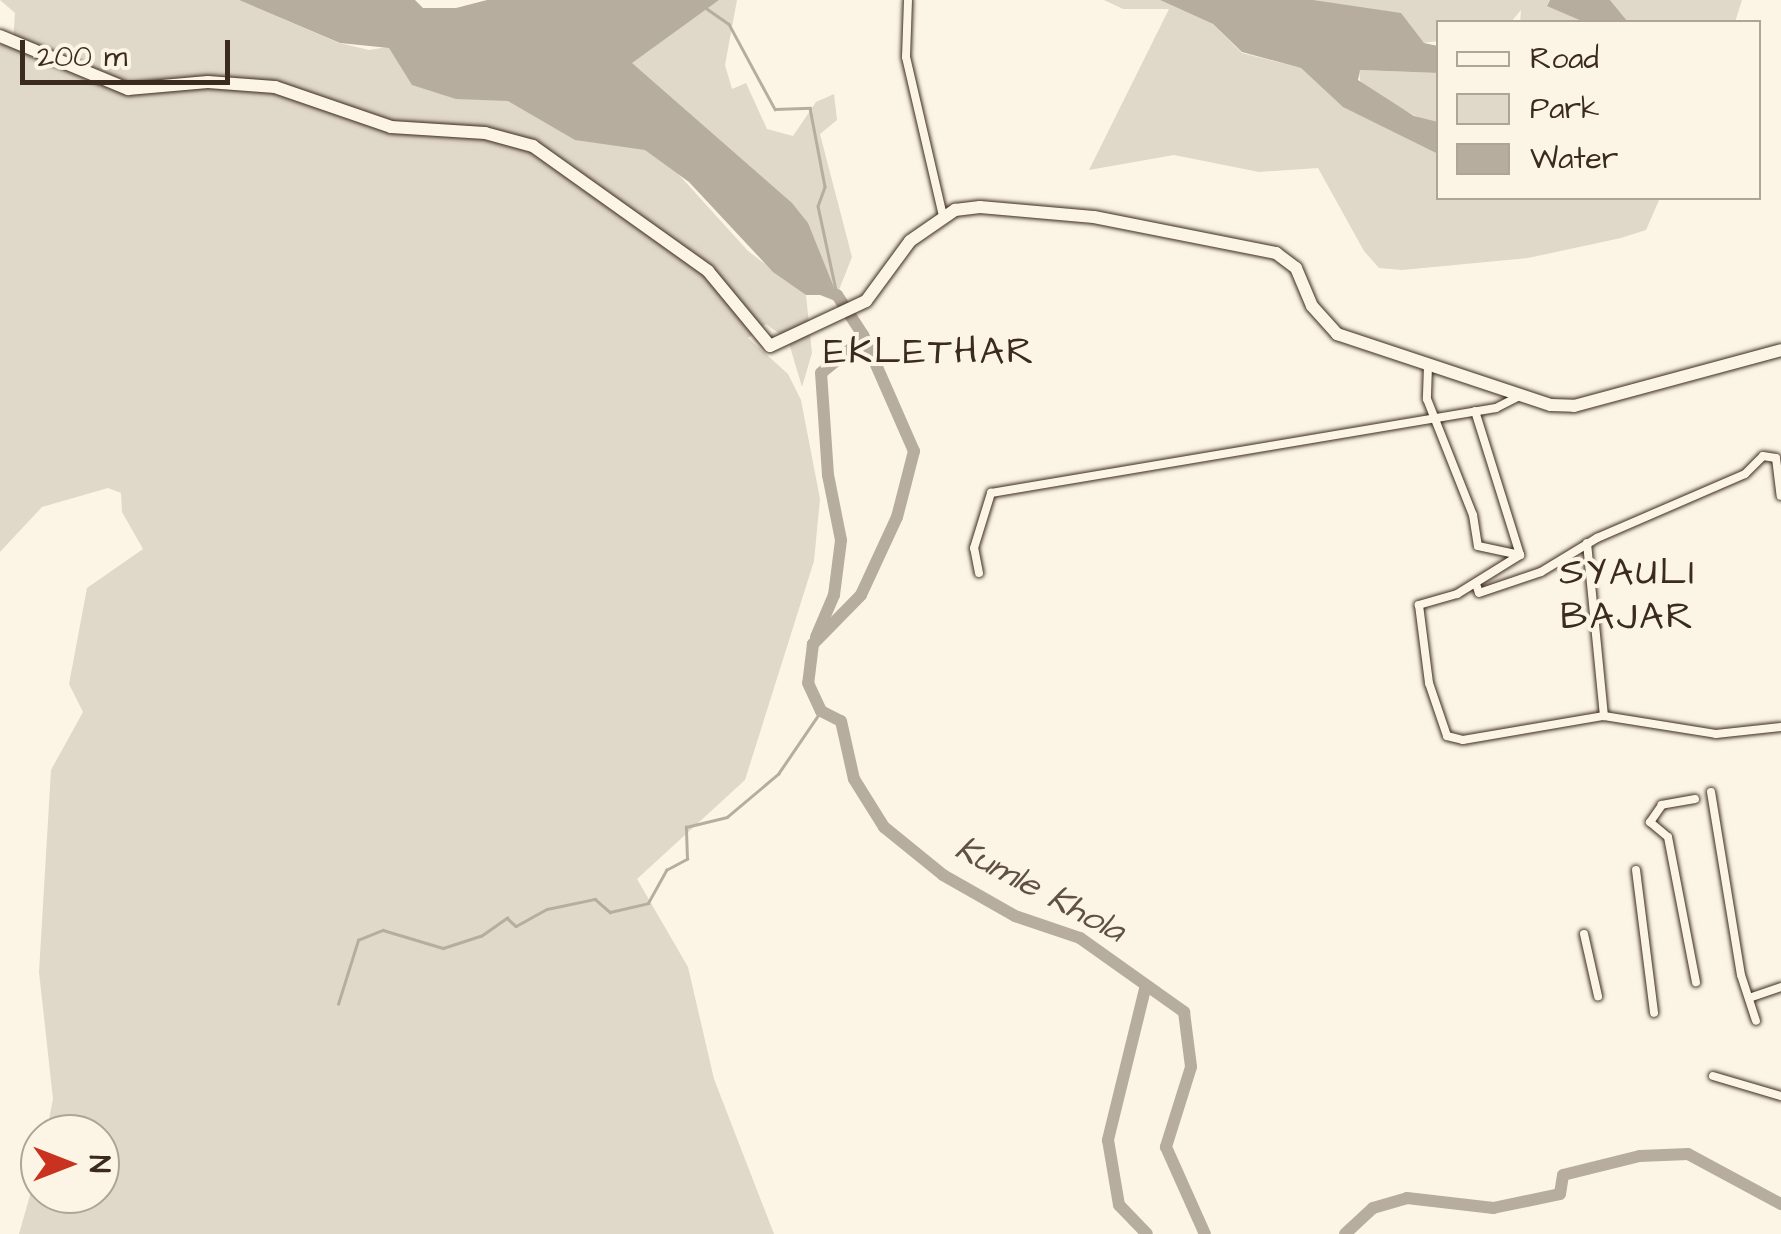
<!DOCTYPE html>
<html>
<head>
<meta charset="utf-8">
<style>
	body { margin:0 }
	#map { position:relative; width:1781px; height:1234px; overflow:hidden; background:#fcf5e5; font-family:"Architects Daughter",sans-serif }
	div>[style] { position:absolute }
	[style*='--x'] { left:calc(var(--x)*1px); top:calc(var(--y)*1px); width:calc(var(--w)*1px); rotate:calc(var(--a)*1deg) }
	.green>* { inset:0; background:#e0d8c8 }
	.water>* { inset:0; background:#b7ad9e }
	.stream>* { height:2.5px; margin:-1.25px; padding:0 1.25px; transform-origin:1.25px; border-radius:1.25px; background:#b7ad9e }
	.river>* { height:12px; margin:-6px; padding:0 6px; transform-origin:6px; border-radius:6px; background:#b7ad9e }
	.roads { filter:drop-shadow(0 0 2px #3b2a1e) drop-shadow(0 0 2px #3b2a1e) }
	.minor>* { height:8px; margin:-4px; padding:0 4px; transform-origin:4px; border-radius:4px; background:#fcf5e5 }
	.primary>* { height:12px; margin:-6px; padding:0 6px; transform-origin:6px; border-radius:6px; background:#fcf5e5 }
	span { translate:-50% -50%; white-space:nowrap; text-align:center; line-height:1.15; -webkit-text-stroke:8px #fcf5e5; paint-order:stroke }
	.water-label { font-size:35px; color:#605144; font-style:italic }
	.quarter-label { font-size:38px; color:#3b2a1e; letter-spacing:2.5px }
	.legend { position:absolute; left:1436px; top:20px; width:325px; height:180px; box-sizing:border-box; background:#fcf5e5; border:2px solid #afa495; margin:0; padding:12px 18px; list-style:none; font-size:30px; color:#3b2a1e }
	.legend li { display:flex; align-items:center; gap:20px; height:50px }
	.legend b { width:50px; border:2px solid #afa495 }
	.north { position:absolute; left:20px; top:1114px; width:100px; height:100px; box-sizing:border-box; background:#fcf5e5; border:2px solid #afa495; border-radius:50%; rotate:90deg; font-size:28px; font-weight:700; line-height:40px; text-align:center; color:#3b2a1e }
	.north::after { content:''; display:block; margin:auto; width:35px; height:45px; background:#c8321e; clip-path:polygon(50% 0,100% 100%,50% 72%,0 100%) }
	.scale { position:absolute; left:20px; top:40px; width:210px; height:45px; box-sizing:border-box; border:5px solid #3b2a1e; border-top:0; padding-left:12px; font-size:30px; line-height:35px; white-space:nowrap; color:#3b2a1e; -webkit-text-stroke:8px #fcf5e5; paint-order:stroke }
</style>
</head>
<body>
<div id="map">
	<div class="green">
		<i style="clip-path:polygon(0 0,239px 0,339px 43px,369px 50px,400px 45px,661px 155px,748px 251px,806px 295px,812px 353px,802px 387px,788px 340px,766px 324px,748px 338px,788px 374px,801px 400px,820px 499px,814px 561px,745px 780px,637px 879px,688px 967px,714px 1079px,774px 1234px,19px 1234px,40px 1160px,40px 1194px,100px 1194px,100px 1134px,46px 1134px,53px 1099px,39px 972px,51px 770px,83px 712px,69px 684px,87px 588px,143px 549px,122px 512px,121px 493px,108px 488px,42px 507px,0 552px,0 45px,13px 43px,15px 13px)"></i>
		<i style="clip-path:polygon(719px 0,737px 0,725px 65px,732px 89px,746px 83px,767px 129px,793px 136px,816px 102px,834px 94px,837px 120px,820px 134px,852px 257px,837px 295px,616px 68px)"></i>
		<i style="clip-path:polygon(1104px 0,1160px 0,1213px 24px,1242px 53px,1301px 68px,1344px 107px,1438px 154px,1438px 198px,1660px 198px,1646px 230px,1621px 238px,1528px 258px,1402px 270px,1379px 268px,1364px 251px,1318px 168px,1259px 172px,1174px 155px,1089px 170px,1169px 9px,1123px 9px)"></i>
		<i style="clip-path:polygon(1292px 0,1550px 0,1547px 5px,1584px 22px,1520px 22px,1521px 10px,1511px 22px,1438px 22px,1438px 41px,1424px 43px)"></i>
		<i style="clip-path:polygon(1610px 0,1742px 0,1735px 22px,1628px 22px)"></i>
		<i style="clip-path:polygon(1359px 70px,1438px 73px,1438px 128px,1361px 87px)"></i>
	</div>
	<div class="water">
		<i style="clip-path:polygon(239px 0,415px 0,423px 8px,456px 8px,487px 0,719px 0,632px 63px,792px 203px,808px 223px,837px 295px,806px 295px,773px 272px,689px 182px,645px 150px,575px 140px,508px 101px,456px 99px,412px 85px,389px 48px,340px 43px)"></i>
		<i style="clip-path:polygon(1160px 0,1313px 0,1401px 13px,1424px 43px,1438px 46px,1438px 73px,1360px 70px,1358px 80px,1414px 116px,1438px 122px,1438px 154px,1343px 107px,1301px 68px,1242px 52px,1213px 24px)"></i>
		<i style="clip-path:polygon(1550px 0,1610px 0,1628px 22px,1584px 22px,1547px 6px)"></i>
	</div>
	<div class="stream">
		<i style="--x:706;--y:8;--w:28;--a:35"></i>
		<i style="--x:729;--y:24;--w:97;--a:61.6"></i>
		<i style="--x:775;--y:109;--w:35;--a:-2"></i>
		<i style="--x:810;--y:108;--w:80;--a:79.2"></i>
		<i style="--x:825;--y:187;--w:20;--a:110"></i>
		<i style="--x:818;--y:206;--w:91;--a:77.9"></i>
		<i style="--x:338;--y:1004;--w:67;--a:-72.6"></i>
		<i style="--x:358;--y:940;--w:27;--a:-22"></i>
		<i style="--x:383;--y:930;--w:63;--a:16.7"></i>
		<i style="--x:443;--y:948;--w:40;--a:-18"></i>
		<i style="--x:481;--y:936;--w:32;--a:-35"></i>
		<i style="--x:507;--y:918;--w:12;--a:42"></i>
		<i style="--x:516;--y:926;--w:35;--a:-29"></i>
		<i style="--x:547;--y:909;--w:49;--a:-11.8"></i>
		<i style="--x:595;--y:899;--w:20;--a:41"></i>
		<i style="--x:610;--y:912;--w:39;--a:-13"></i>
		<i style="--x:648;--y:903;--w:38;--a:-61"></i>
		<i style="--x:666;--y:870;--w:24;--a:-28"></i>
		<i style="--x:687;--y:859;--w:32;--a:-92"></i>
		<i style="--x:686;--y:827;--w:42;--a:-13.7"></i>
		<i style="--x:727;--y:817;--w:67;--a:-40.1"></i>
		<i style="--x:778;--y:774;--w:76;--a:-55.7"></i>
	</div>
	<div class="river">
		<i style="--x:821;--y:289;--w:17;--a:21"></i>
		<i style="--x:837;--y:295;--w:48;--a:57"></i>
		<i style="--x:863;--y:335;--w:127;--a:66.3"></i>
		<i style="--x:914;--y:451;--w:68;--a:104.4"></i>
		<i style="--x:897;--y:517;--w:86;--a:114.8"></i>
		<i style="--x:861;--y:595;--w:69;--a:134.4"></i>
		<i style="--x:813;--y:644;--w:39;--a:97"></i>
		<i style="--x:808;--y:683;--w:31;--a:65"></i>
		<i style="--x:821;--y:711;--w:22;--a:27"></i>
		<i style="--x:841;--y:721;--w:59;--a:77.4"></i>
		<i style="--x:854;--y:779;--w:57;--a:58"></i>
		<i style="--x:884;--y:827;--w:76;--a:39.1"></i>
		<i style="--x:943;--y:875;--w:83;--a:29.7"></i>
		<i style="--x:1015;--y:916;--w:69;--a:18.7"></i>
		<i style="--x:1080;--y:938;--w:128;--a:35.4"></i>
		<i style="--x:1184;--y:1012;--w:55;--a:82.7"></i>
		<i style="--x:1191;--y:1067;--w:84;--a:107.4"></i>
		<i style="--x:1166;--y:1147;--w:95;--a:65.9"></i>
		<i style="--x:816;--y:637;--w:46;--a:-66.8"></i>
		<i style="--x:834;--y:595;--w:55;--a:-82.7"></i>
		<i style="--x:841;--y:540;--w:66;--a:-101.3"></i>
		<i style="--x:828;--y:475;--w:102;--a:-93.9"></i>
		<i style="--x:821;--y:373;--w:55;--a:-39.1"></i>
		<i style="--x:1146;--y:985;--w:160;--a:103.8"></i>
		<i style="--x:1108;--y:1140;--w:66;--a:80.4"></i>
		<i style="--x:1119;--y:1205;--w:40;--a:46"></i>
		<i style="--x:1345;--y:1234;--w:38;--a:-43"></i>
		<i style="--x:1373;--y:1208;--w:35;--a:-16"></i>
		<i style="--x:1407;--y:1198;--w:87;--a:6.6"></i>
		<i style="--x:1493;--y:1208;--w:68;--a:-11.8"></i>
		<i style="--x:1560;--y:1194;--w:19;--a:-81"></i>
		<i style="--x:1563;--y:1175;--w:79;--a:-13.9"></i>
		<i style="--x:1640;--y:1156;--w:48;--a:-2.4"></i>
		<i style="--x:1688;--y:1154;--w:106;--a:28.3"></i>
	</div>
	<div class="roads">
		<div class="minor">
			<i style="--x:908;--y:0;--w:57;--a:92"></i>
			<i style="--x:906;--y:57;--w:163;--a:76.9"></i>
			<i style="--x:1428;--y:366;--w:33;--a:92"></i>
			<i style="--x:1427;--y:399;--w:125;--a:68.4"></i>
			<i style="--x:1473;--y:515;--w:31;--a:81"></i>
			<i style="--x:1478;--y:546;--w:43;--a:12.1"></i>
			<i style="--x:1475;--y:411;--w:151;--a:72.6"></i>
			<i style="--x:1520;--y:555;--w:74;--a:148.2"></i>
			<i style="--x:1457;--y:594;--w:40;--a:164"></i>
			<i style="--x:1419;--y:605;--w:79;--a:82.7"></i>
			<i style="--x:1429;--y:683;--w:56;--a:71.2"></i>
			<i style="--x:1447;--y:736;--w:16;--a:14"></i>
			<i style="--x:1463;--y:740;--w:143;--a:-9.7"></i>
			<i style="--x:1604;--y:716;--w:113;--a:9.1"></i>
			<i style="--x:1716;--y:734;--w:65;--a:-6.1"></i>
			<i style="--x:1587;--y:543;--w:174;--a:84.4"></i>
			<i style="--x:979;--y:573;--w:25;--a:-101"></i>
			<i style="--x:974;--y:548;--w:58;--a:-72.8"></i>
			<i style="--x:991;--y:493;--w:512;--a:-9.55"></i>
			<i style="--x:1496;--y:408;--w:27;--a:-27"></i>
			<i style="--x:1476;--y:584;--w:9;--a:72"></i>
			<i style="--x:1479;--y:593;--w:65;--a:-18.7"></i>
			<i style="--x:1541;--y:572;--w:66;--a:-31.3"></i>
			<i style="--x:1597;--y:538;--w:161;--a:-23.4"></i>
			<i style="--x:1745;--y:474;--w:25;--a:-45"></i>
			<i style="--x:1763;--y:456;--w:13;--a:9"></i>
			<i style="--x:1776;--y:458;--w:38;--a:83"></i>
			<i style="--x:1711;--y:792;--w:185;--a:80.7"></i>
			<i style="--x:1741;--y:975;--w:48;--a:71.9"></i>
			<i style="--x:1695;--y:799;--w:34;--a:170"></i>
			<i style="--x:1662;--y:805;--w:21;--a:125"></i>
			<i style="--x:1650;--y:822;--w:23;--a:40"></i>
			<i style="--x:1668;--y:837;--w:148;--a:79.1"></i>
			<i style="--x:1636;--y:870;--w:144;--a:82.8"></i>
			<i style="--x:1584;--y:934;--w:64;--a:77.3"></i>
			<i style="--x:1749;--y:998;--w:34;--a:-19"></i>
			<i style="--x:1713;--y:1076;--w:71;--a:16.4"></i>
		</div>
		<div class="primary">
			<i style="--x:0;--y:36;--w:139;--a:22.5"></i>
			<i style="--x:128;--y:89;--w:80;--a:-5"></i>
			<i style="--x:208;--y:82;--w:67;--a:4.3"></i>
			<i style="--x:275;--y:87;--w:123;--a:19"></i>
			<i style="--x:391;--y:127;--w:94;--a:3.7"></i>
			<i style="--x:485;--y:133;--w:50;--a:15.2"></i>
			<i style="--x:533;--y:146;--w:215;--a:35.5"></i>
			<i style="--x:708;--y:271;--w:97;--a:50.4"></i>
			<i style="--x:770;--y:346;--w:106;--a:-25.1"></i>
			<i style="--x:866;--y:301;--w:74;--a:-53.7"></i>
			<i style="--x:910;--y:241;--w:55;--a:-34.6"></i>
			<i style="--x:955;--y:210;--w:25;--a:-7"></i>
			<i style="--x:980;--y:207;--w:114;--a:5"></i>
			<i style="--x:1094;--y:217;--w:186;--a:11.2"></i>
			<i style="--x:1276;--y:253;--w:25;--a:37"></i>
			<i style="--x:1296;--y:268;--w:41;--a:67.2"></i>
			<i style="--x:1312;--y:306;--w:38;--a:48"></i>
			<i style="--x:1337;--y:334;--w:225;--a:18.4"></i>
			<i style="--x:1551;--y:405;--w:23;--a:2"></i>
			<i style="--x:1574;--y:406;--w:214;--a:-15.1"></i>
		</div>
	</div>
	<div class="water-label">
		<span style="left:1040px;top:890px;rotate:28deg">Kumle Khola</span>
	</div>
	<div class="quarter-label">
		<span style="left:930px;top:353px">EKLETHAR</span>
		<span style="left:1628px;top:596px">SYAULI<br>BAJAR</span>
	</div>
	<ul class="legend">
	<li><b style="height:12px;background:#fcf5e5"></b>Road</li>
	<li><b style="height:28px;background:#e0d8c8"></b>Park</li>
	<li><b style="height:28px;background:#b7ad9e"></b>Water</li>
	</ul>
	<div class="north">N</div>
	<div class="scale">200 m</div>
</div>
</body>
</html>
